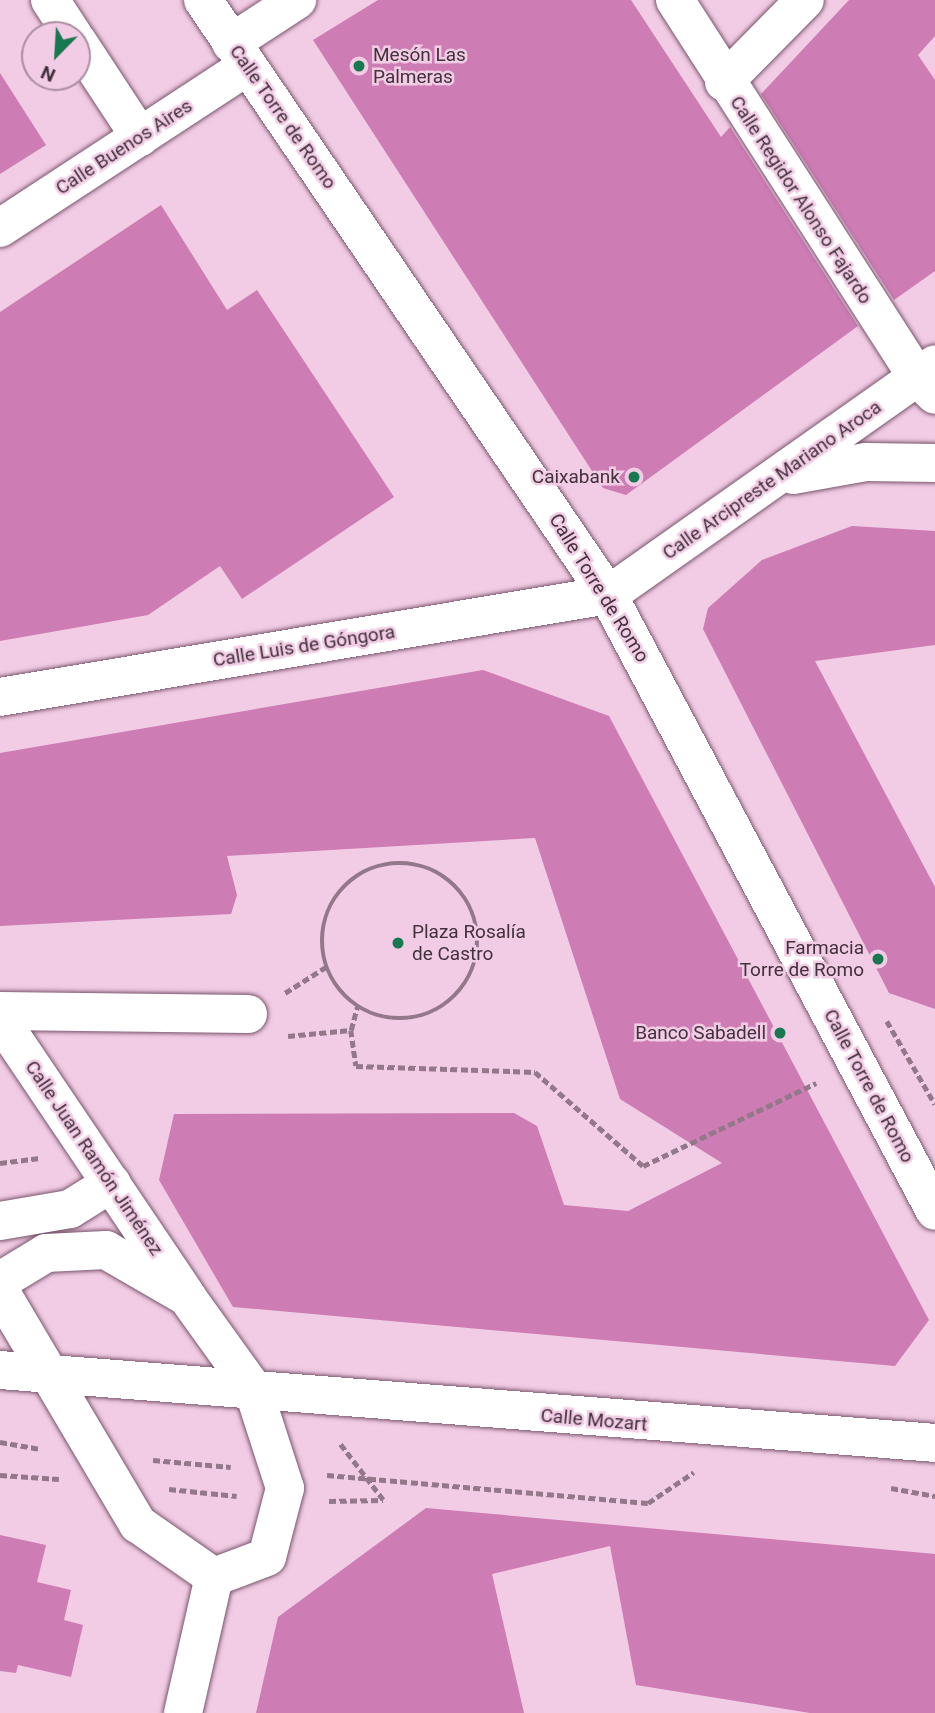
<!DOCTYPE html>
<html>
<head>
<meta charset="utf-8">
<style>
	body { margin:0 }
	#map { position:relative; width:935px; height:1713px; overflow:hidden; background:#f2cbe4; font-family:Roboto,sans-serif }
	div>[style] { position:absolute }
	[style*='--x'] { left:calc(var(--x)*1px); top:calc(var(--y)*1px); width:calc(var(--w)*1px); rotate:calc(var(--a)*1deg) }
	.building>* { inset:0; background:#cd7cb4 }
	.path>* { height:4.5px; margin-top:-2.25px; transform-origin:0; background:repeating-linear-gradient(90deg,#927889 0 7px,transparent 0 10.5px) }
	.path>.ring { margin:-2.25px; padding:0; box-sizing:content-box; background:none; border:4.5px solid #927889; border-radius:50% }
	.roads { filter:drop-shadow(0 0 2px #79576d) drop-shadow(0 0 2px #79576d) }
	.minor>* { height:38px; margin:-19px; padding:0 19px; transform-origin:19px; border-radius:19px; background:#fff }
	.tertiary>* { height:38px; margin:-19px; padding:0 19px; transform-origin:19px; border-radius:19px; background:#fff }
	.secondary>* { height:38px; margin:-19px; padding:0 19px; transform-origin:19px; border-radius:19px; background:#fff }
	.dots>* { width:19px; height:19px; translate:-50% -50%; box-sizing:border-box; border:4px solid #f2cbe4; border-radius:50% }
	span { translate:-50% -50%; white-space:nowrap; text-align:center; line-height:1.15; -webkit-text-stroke:5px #f2cbe4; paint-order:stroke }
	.poi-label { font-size:19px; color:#41323c }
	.left { translate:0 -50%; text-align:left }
	.right { translate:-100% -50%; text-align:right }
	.street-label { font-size:19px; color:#41323c }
	.north { position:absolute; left:21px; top:21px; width:70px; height:70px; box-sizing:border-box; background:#f2cbe4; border:2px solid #ab8ea1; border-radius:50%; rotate:204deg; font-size:19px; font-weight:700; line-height:28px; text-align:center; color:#41323c }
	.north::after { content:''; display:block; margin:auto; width:24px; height:32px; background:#187850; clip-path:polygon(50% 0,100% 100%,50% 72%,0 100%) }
</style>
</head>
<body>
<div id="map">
	<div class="building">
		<i style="clip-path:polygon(378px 0,631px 0,721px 137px,730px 127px,858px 326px,626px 495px,603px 488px,313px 40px)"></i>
		<i style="clip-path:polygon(849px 0,935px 0,935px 36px,918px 55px,935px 80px,935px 271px,894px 300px,761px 94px)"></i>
		<i style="clip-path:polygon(0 73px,46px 145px,0 174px)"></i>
		<i style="clip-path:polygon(161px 205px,227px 310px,257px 290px,394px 497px,242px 599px,220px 566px,148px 615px,0 641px,0 312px)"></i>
		<i style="clip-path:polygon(852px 526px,935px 531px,935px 645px,815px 661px,935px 887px,935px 1009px,889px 993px,703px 629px,708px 608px,762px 560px)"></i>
		<i style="clip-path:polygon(483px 670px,609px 716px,929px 1320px,895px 1366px,233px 1307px,159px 1180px,174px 1114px,514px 1113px,537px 1126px,564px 1205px,628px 1211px,722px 1163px,620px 1099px,535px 838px,227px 856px,237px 895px,231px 914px,0 926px,0 753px)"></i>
		<i style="clip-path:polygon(426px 1508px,935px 1554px,935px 1713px,810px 1713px,636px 1685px,610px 1546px,492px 1574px,524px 1713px,256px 1713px,278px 1617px)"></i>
		<i style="clip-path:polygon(0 1535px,46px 1545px,37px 1582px,71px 1590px,64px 1620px,83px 1625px,71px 1677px,18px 1665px,16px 1673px,0 1671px)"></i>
	</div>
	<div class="path">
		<i class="ring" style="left:322px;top:863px;width:151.5px;height:151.5px"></i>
		<i style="--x:285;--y:993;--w:49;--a:-32.4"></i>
		<i style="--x:887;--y:1021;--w:96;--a:60"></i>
		<i style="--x:351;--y:1030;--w:24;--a:-75"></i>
		<i style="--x:288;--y:1036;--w:63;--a:-5.4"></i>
		<i style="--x:351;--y:1030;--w:36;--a:82"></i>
		<i style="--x:356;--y:1066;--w:179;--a:1.9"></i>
		<i style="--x:535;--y:1072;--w:143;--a:41"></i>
		<i style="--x:643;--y:1166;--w:192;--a:-25.6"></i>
		<i style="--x:0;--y:1163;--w:40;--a:-7.1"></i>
		<i style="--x:0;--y:1442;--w:41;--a:9.9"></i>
		<i style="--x:153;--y:1460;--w:78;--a:5.1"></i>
		<i style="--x:0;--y:1475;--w:59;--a:3.9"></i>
		<i style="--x:327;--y:1475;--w:322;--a:5"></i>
		<i style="--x:648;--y:1503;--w:55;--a:-34"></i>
		<i style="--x:891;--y:1488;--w:45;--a:10.3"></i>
		<i style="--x:169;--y:1489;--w:68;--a:5.9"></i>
		<i style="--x:329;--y:1501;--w:54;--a:-1.1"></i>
		<i style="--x:383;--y:1500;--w:71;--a:-127.5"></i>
	</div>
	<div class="roads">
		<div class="minor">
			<i style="--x:50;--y:0;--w:42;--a:56.7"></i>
			<i style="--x:675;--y:0;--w:448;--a:57.3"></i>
			<i style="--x:917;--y:377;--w:25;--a:45"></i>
			<i style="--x:77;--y:41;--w:115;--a:56.7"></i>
			<i style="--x:231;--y:43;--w:79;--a:-33.1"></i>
			<i style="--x:724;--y:82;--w:115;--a:-45.4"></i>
			<i style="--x:0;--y:228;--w:296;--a:-33.2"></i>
			<i style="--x:793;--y:475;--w:74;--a:-10.1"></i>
			<i style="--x:866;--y:462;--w:69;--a:0.8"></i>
			<i style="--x:0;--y:697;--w:616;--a:-9.52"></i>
			<i style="--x:608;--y:595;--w:400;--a:-35.2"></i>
			<i style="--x:0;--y:1011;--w:248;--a:0.7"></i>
			<i style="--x:0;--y:1019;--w:329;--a:56"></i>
			<i style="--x:0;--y:1221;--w:71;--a:-9.7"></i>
			<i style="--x:70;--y:1209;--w:49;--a:-31.8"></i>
			<i style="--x:0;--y:1281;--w:54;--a:-31.3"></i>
			<i style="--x:46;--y:1253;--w:60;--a:-2.9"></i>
			<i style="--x:106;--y:1250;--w:94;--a:30.1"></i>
			<i style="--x:187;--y:1297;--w:113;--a:54.3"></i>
			<i style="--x:253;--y:1389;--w:104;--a:72.1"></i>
			<i style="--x:285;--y:1488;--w:71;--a:104.6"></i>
			<i style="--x:267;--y:1557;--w:57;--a:159.3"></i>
			<i style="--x:0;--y:1291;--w:271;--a:59.4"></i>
			<i style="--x:138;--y:1524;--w:93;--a:34.9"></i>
			<i style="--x:183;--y:1713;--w:139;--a:-77.2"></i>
		</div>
		<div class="tertiary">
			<i style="--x:0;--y:1370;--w:938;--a:4.46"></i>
		</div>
		<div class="secondary">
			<i style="--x:203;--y:0;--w:720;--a:55.76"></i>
			<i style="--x:608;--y:595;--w:697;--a:62.04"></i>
		</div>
	</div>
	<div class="dots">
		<i style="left:359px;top:66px;background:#187850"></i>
		<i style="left:634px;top:477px;background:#187850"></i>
		<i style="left:398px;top:943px;background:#187850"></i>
		<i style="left:878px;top:959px;background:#187850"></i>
		<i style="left:780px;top:1033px;background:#187850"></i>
	</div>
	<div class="poi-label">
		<span class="left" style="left:373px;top:66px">Mesón Las<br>Palmeras</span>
		<span class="right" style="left:620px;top:477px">Caixabank</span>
		<span class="left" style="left:412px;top:943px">Plaza Rosalía<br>de Castro</span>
		<span class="right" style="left:864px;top:959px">Farmacia<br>Torre de Romo</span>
		<span class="right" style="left:766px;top:1033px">Banco Sabadell</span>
	</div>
	<div class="street-label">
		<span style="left:283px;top:117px;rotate:55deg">Calle Torre de Romo</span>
		<span style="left:124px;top:147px;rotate:-33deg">Calle Buenos Aires</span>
		<span style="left:801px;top:200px;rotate:57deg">Calle Regidor Alonso Fajardo</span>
		<span style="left:772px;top:480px;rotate:-35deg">Calle Arcipreste Mariano Aroca</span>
		<span style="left:599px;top:588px;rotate:58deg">Calle Torre de Romo</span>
		<span style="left:304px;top:646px;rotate:-9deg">Calle Luis de Góngora</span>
		<span style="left:869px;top:1086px;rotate:62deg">Calle Torre de Romo</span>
		<span style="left:94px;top:1158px;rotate:56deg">Calle Juan Ramón Jiménez</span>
		<span style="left:594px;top:1420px;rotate:5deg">Calle Mozart</span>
	</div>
	<div class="north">N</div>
</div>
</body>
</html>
